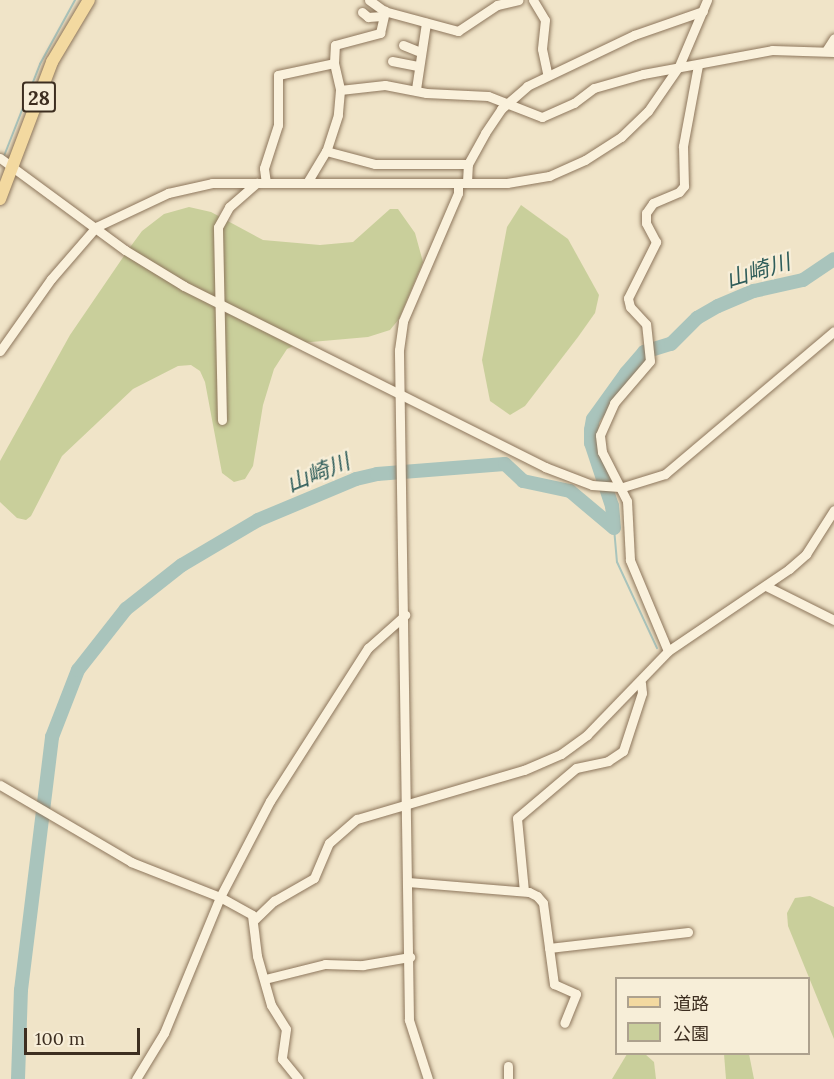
<!DOCTYPE html>
<html>
<head>
<meta charset="utf-8">
<style>
	body { margin:0 }
	#map { position:relative; width:834px; height:1079px; overflow:hidden; background:#f0e4c8; font-family:Lora,"Noto Sans JP",serif }
	div>[style] { position:absolute }
	[style*='--x'] { left:calc(var(--x)*1px); top:calc(var(--y)*1px); width:calc(var(--w)*1px); rotate:calc(var(--a)*1deg) }
	.green>* { inset:0; background:#c9cf9b }
	.stream>* { height:2px; margin:-1px; padding:0 1px; transform-origin:1px; border-radius:1px; background:#a9c4bc }
	.river>* { height:14px; margin:-7px; padding:0 7px; transform-origin:7px; border-radius:7px; background:#a9c4bc }
	.roads { filter:drop-shadow(0 0 2px #8d765c) drop-shadow(0 0 2px #8d765c) }
	.minor>* { height:9px; margin:-4.5px; padding:0 4.5px; transform-origin:4.5px; border-radius:4.5px; background:#faf1dc }
	.major>* { height:12px; margin:-6px; padding:0 6px; transform-origin:6px; border-radius:6px; background:#f3d9a0 }
	span { translate:-50% -50%; white-space:nowrap; text-align:center; line-height:1.15; -webkit-text-stroke:4.5px #f7eed8; paint-order:stroke }
	.shield-label span { padding:2px 4px; background:#f7eed8; border:2px solid; border-radius:4px; -webkit-text-stroke-width:0 }
	.shield-label { font-size:20px; color:#3d2e20; font-weight:700 }
	.water-label { font-size:22px; color:#2f5d5a; font-style:italic }
	.legend { position:absolute; left:615px; top:977px; width:195px; height:78px; box-sizing:border-box; background:#f7eed8; border:2px solid #ada18e; margin:0; padding:8px 10px; list-style:none; font-size:18px; color:#3d2e20 }
	.legend li { display:flex; align-items:center; gap:12px; height:30px }
	.legend b { width:30px; border:2px solid #ada18e }
	.scale { position:absolute; left:24px; top:1028px; width:116px; height:27px; box-sizing:border-box; border:3px solid #3d2e20; border-top:0; padding-left:8px; font-size:18px; line-height:21px; white-space:nowrap; color:#3d2e20; -webkit-text-stroke:4px #f7eed8; paint-order:stroke }
</style>
</head>
<body>
<div id="map">
	<div class="green">
		<i style="clip-path:polygon(521px 205px,568px 239px,599px 295px,595px 313px,578px 337px,525px 406px,510px 415px,490px 401px,482px 360px,507px 227px)"></i>
		<i style="clip-path:polygon(189px 207px,211px 212px,263px 240px,320px 245px,353px 242px,390px 209px,398px 209px,415px 233px,423px 262px,399px 319px,390px 330px,368px 337px,300px 343px,287px 349px,274px 369px,263px 405px,253px 466px,245px 479px,234px 482px,222px 473px,205px 382px,200px 371px,191px 365px,178px 366px,133px 389px,62px 456px,31px 516px,26px 520px,17px 518px,0 502px,0 461px,70px 335px,128px 250px,142px 231px,164px 214px)"></i>
		<i style="clip-path:polygon(810px 896px,834px 907px,834px 1039px,788px 926px,787px 913px,795px 898px)"></i>
		<i style="clip-path:polygon(627px 1054px,645px 1054px,654px 1062px,656px 1079px,612px 1079px)"></i>
		<i style="clip-path:polygon(724px 1054px,749px 1054px,754px 1079px,726px 1079px)"></i>
	</div>
	<div class="stream">
		<i style="--x:4;--y:156;--w:99;--a:-68.6"></i>
		<i style="--x:40;--y:64;--w:73;--a:-61.3"></i>
		<i style="--x:614;--y:528;--w:34;--a:85"></i>
		<i style="--x:617;--y:562;--w:95;--a:65.1"></i>
	</div>
	<div class="river">
		<i style="--x:18;--y:1079;--w:89;--a:-88.1"></i>
		<i style="--x:21;--y:990;--w:255;--a:-83"></i>
		<i style="--x:52;--y:737;--w:72;--a:-68.8"></i>
		<i style="--x:78;--y:670;--w:78;--a:-51.8"></i>
		<i style="--x:126;--y:609;--w:71;--a:-38.2"></i>
		<i style="--x:182;--y:565;--w:88;--a:-30.6"></i>
		<i style="--x:258;--y:520;--w:106;--a:-22.7"></i>
		<i style="--x:356;--y:479;--w:22;--a:-13"></i>
		<i style="--x:377;--y:474;--w:128;--a:-4.5"></i>
		<i style="--x:505;--y:464;--w:25;--a:43"></i>
		<i style="--x:523;--y:481;--w:48;--a:12"></i>
		<i style="--x:570;--y:491;--w:57;--a:40.1"></i>
		<i style="--x:614;--y:528;--w:22;--a:-95"></i>
		<i style="--x:612;--y:506;--w:66;--a:-108.4"></i>
		<i style="--x:591;--y:443;--w:13;--a:-90"></i>
		<i style="--x:591;--y:430;--w:11;--a:-80"></i>
		<i style="--x:593;--y:419;--w:57;--a:-54.3"></i>
		<i style="--x:626;--y:373;--w:28;--a:-49"></i>
		<i style="--x:644;--y:352;--w:28;--a:-17"></i>
		<i style="--x:671;--y:344;--w:37;--a:-45"></i>
		<i style="--x:697;--y:318;--w:24;--a:-30"></i>
		<i style="--x:718;--y:306;--w:39;--a:-23"></i>
		<i style="--x:754;--y:291;--w:50;--a:-12.7"></i>
		<i style="--x:803;--y:280;--w:37;--a:-34"></i>
	</div>
	<div class="roads">
		<div class="minor">
			<i style="--x:369;--y:0;--w:19;--a:36"></i>
			<i style="--x:384;--y:11;--w:77;--a:15.1"></i>
			<i style="--x:458;--y:31;--w:47;--a:-33.7"></i>
			<i style="--x:497;--y:5;--w:22;--a:-13"></i>
			<i style="--x:533;--y:0;--w:23;--a:59"></i>
			<i style="--x:545;--y:20;--w:29;--a:96"></i>
			<i style="--x:542;--y:49;--w:25;--a:78"></i>
			<i style="--x:362;--y:12;--w:8;--a:40"></i>
			<i style="--x:368;--y:17;--w:14;--a:-4"></i>
			<i style="--x:403;--y:45;--w:18;--a:22"></i>
			<i style="--x:826;--y:51;--w:15;--a:-58"></i>
			<i style="--x:392;--y:61;--w:26;--a:11"></i>
			<i style="--x:334;--y:63;--w:18;--a:-87"></i>
			<i style="--x:335;--y:45;--w:47;--a:-14.9"></i>
			<i style="--x:380;--y:33;--w:23;--a:-77"></i>
			<i style="--x:416;--y:89;--w:67;--a:-81.4"></i>
			<i style="--x:340;--y:90;--w:45;--a:-6.3"></i>
			<i style="--x:385;--y:85;--w:42;--a:11"></i>
			<i style="--x:426;--y:93;--w:62;--a:2.8"></i>
			<i style="--x:488;--y:96;--w:58;--a:21.3"></i>
			<i style="--x:542;--y:117;--w:35;--a:-24"></i>
			<i style="--x:574;--y:103;--w:25;--a:-37"></i>
			<i style="--x:594;--y:88;--w:51;--a:-15.9"></i>
			<i style="--x:643;--y:74;--w:131;--a:-10.5"></i>
			<i style="--x:772;--y:50;--w:62;--a:1.8"></i>
			<i style="--x:326;--y:151;--w:51;--a:14.9"></i>
			<i style="--x:375;--y:164;--w:93;--a:0"></i>
			<i style="--x:0;--y:158;--w:155;--a:36.4"></i>
			<i style="--x:125;--y:250;--w:69;--a:31.4"></i>
			<i style="--x:184;--y:286;--w:404;--a:26.6"></i>
			<i style="--x:545;--y:467;--w:50;--a:21"></i>
			<i style="--x:592;--y:485;--w:31;--a:4"></i>
			<i style="--x:623;--y:487;--w:44;--a:-17.2"></i>
			<i style="--x:665;--y:474;--w:221;--a:-40.2"></i>
			<i style="--x:467;--y:182;--w:18;--a:-87"></i>
			<i style="--x:468;--y:164;--w:35;--a:-61"></i>
			<i style="--x:485;--y:133;--w:29;--a:-56"></i>
			<i style="--x:501;--y:109;--w:35;--a:-41"></i>
			<i style="--x:527;--y:86;--w:119;--a:-25.5"></i>
			<i style="--x:634;--y:35;--w:73;--a:-19.2"></i>
			<i style="--x:266;--y:183;--w:15;--a:-98"></i>
			<i style="--x:264;--y:168;--w:45;--a:-72"></i>
			<i style="--x:278;--y:125;--w:50;--a:-90"></i>
			<i style="--x:278;--y:75;--w:57;--a:-12.1"></i>
			<i style="--x:334;--y:63;--w:28;--a:77"></i>
			<i style="--x:340;--y:90;--w:25;--a:95"></i>
			<i style="--x:338;--y:115;--w:38;--a:108"></i>
			<i style="--x:326;--y:151;--w:37;--a:121"></i>
			<i style="--x:0;--y:351;--w:88;--a:-54.7"></i>
			<i style="--x:51;--y:279;--w:69;--a:-49.1"></i>
			<i style="--x:96;--y:227;--w:80;--a:-25.3"></i>
			<i style="--x:168;--y:193;--w:45;--a:-12.8"></i>
			<i style="--x:212;--y:183;--w:295;--a:0"></i>
			<i style="--x:507;--y:183;--w:43;--a:-9.5"></i>
			<i style="--x:549;--y:176;--w:39;--a:-24"></i>
			<i style="--x:585;--y:160;--w:43;--a:-32.6"></i>
			<i style="--x:621;--y:137;--w:37;--a:-44"></i>
			<i style="--x:648;--y:111;--w:55;--a:-55.4"></i>
			<i style="--x:679;--y:66;--w:72;--a:-67"></i>
			<i style="--x:222;--y:420;--w:193;--a:-91.2"></i>
			<i style="--x:218;--y:227;--w:23;--a:-61"></i>
			<i style="--x:229;--y:207;--w:37;--a:-41"></i>
			<i style="--x:766;--y:586;--w:76;--a:26.6"></i>
			<i style="--x:668;--y:651;--w:99;--a:-112.7"></i>
			<i style="--x:630;--y:560;--w:59;--a:-92.9"></i>
			<i style="--x:627;--y:501;--w:55;--a:-117"></i>
			<i style="--x:602;--y:452;--w:17;--a:-97"></i>
			<i style="--x:600;--y:435;--w:35;--a:-66"></i>
			<i style="--x:614;--y:403;--w:55;--a:-49.4"></i>
			<i style="--x:650;--y:361;--w:37;--a:-96"></i>
			<i style="--x:646;--y:324;--w:23;--a:-133"></i>
			<i style="--x:630;--y:307;--w:9;--a:-103"></i>
			<i style="--x:628;--y:298;--w:63;--a:-63.4"></i>
			<i style="--x:656;--y:242;--w:21;--a:-118"></i>
			<i style="--x:646;--y:223;--w:10;--a:-90"></i>
			<i style="--x:646;--y:213;--w:12;--a:-55"></i>
			<i style="--x:653;--y:203;--w:28;--a:-23"></i>
			<i style="--x:679;--y:192;--w:8;--a:-50"></i>
			<i style="--x:684;--y:186;--w:40;--a:-91.4"></i>
			<i style="--x:683;--y:146;--w:82;--a:-79.5"></i>
			<i style="--x:0;--y:785;--w:152;--a:30.4"></i>
			<i style="--x:131;--y:862;--w:96;--a:21.5"></i>
			<i style="--x:220;--y:897;--w:37;--a:29"></i>
			<i style="--x:252;--y:915;--w:41;--a:83"></i>
			<i style="--x:257;--y:956;--w:51;--a:74.1"></i>
			<i style="--x:271;--y:1005;--w:28;--a:58"></i>
			<i style="--x:286;--y:1029;--w:30;--a:98"></i>
			<i style="--x:282;--y:1059;--w:26;--a:51"></i>
			<i style="--x:408;--y:882;--w:121;--a:4.7"></i>
			<i style="--x:529;--y:892;--w:9;--a:27"></i>
			<i style="--x:537;--y:896;--w:9;--a:49"></i>
			<i style="--x:543;--y:903;--w:82;--a:82.3"></i>
			<i style="--x:554;--y:984;--w:24;--a:24"></i>
			<i style="--x:576;--y:994;--w:31;--a:112"></i>
			<i style="--x:524;--y:891;--w:73;--a:-95.5"></i>
			<i style="--x:517;--y:818;--w:77;--a:-40.3"></i>
			<i style="--x:576;--y:768;--w:33;--a:-12"></i>
			<i style="--x:608;--y:761;--w:18;--a:-34"></i>
			<i style="--x:623;--y:751;--w:61;--a:-71.9"></i>
			<i style="--x:642;--y:693;--w:10;--a:-96"></i>
			<i style="--x:254;--y:920;--w:28;--a:-44"></i>
			<i style="--x:274;--y:901;--w:46;--a:-29.9"></i>
			<i style="--x:314;--y:878;--w:38;--a:-67"></i>
			<i style="--x:329;--y:843;--w:37;--a:-41"></i>
			<i style="--x:357;--y:819;--w:174;--a:-16.4"></i>
			<i style="--x:524;--y:770;--w:40;--a:-23.4"></i>
			<i style="--x:561;--y:754;--w:32;--a:-36"></i>
			<i style="--x:587;--y:735;--w:117;--a:-46"></i>
			<i style="--x:668;--y:651;--w:146;--a:-34.1"></i>
			<i style="--x:789;--y:569;--w:23;--a:-41"></i>
			<i style="--x:806;--y:554;--w:52;--a:-57.5"></i>
			<i style="--x:549;--y:948;--w:140;--a:-6.6"></i>
			<i style="--x:265;--y:979;--w:62;--a:-14"></i>
			<i style="--x:325;--y:964;--w:38;--a:2"></i>
			<i style="--x:363;--y:965;--w:48;--a:-9.7"></i>
			<i style="--x:508;--y:1066;--w:13;--a:90"></i>
			<i style="--x:136;--y:1079;--w:54;--a:-58.7"></i>
			<i style="--x:164;--y:1033;--w:147;--a:-67.6"></i>
			<i style="--x:220;--y:897;--w:108;--a:-62.5"></i>
			<i style="--x:270;--y:801;--w:182;--a:-57.4"></i>
			<i style="--x:368;--y:648;--w:50;--a:-41.7"></i>
			<i style="--x:428;--y:1079;--w:62;--a:-107.9"></i>
			<i style="--x:409;--y:1020;--w:670;--a:-90.86"></i>
			<i style="--x:399;--y:350;--w:29;--a:-82"></i>
			<i style="--x:403;--y:321;--w:139;--a:-66.7"></i>
			<i style="--x:458;--y:193;--w:10;--a:-90"></i>
		</div>
		<div class="major">
			<i style="--x:0;--y:199;--w:147;--a:-69.2"></i>
			<i style="--x:52;--y:62;--w:72;--a:-59.2"></i>
		</div>
	</div>
	<div class="shield-label">
		<span style="left:39px;top:97px">28</span>
	</div>
	<div class="water-label">
		<span style="left:758px;top:271px;rotate:-17deg">山崎川</span>
		<span style="left:318px;top:473px;rotate:-22deg">山崎川</span>
	</div>
	<ul class="legend">
	<li><b style="height:8px;background:#f3d9a0"></b>道路</li>
	<li><b style="height:16px;background:#c9cf9b"></b>公園</li>
	</ul>
	<div class="scale">100 m</div>
</div>
</body>
</html>
